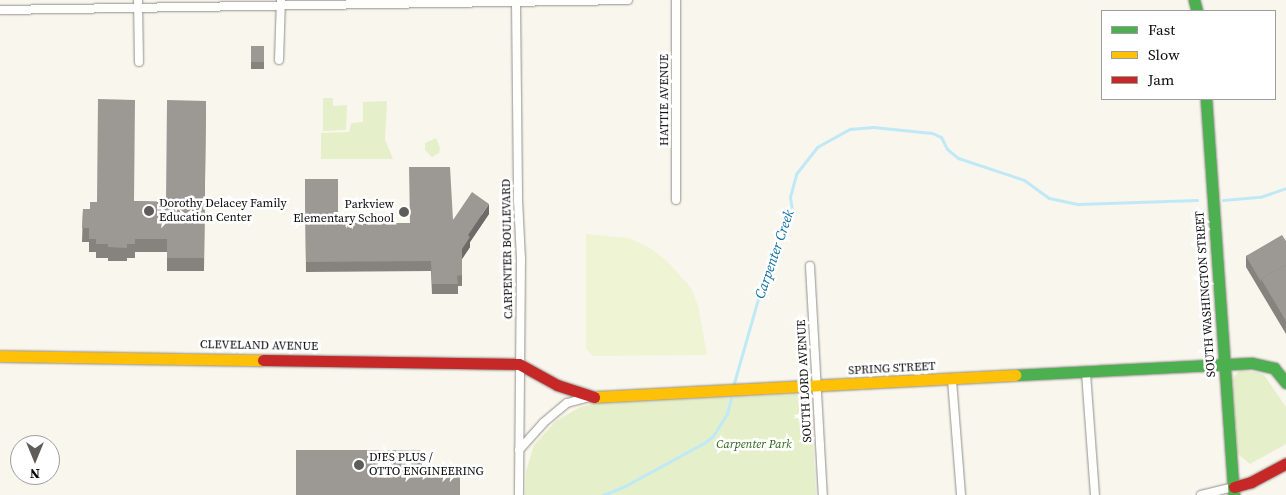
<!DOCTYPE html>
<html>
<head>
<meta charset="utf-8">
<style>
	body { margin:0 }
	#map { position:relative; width:1286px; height:495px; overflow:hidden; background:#f9f6ed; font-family:"Source Serif 4",serif }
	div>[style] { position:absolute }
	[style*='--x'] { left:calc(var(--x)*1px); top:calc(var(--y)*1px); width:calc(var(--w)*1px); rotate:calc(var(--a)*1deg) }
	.green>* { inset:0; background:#e5f0ca }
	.pitch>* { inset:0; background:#eff4d5 }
	.stream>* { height:3px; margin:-1.5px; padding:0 1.5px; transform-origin:1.5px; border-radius:1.5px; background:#c0e9f7 }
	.roads { filter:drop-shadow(0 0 1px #92908c) drop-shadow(0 0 1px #92908c) }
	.street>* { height:8px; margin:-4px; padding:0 4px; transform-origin:4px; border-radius:4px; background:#fefefc }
	.fast>* { height:11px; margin:-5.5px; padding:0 5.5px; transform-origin:5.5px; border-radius:5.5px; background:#4caf50 }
	.slow>* { height:11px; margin:-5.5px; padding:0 5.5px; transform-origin:5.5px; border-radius:5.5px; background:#ffc107 }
	.jam>* { height:11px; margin:-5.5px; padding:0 5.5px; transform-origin:5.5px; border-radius:5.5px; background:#c62828 }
	.wall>* { inset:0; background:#86837e; transform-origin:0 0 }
	.shaded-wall>* { inset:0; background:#6d6a67 }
	.building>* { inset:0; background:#9c9893; transform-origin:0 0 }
	.dots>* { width:14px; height:14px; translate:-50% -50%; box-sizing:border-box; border:2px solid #fff; border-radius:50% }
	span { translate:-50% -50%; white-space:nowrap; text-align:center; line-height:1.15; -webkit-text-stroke:5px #fff; paint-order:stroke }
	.street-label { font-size:12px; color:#0a0a0a }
	.poi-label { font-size:12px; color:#0a0a0a }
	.left { translate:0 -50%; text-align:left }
	.right { translate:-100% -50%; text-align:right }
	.park-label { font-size:12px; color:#2f6517; font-style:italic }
	.water-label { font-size:14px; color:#0c6fa3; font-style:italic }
	.legend { position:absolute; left:1101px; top:10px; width:175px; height:90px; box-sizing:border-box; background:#fff; border:1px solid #9d9d9d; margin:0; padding:6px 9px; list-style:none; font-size:15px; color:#0a0a0a }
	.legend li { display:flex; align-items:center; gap:10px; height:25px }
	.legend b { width:25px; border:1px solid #9d9d9d }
	.north { position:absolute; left:10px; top:435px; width:50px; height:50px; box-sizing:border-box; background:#fff; border:1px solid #9d9d9d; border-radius:50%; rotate:180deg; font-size:14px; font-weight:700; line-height:20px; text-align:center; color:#0a0a0a }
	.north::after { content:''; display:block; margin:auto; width:18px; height:22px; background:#5e5d59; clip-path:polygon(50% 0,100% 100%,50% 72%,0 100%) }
</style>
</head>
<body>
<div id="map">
	<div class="green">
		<i style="clip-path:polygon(323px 98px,333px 98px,333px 106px,347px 105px,346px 130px,323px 131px)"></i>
		<i style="clip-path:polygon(387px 101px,385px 139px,393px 159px,321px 159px,321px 133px,349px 132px,351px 123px,363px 122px,363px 102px)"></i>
		<i style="clip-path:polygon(436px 138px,440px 148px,439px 153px,432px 157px,425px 150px,425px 143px)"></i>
		<i style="clip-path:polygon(1239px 371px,1257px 372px,1264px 375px,1286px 407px,1286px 444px,1250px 464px,1238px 454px,1232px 380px)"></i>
		<i style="clip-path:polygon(798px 394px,806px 397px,811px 407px,816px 495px,525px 495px,526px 471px,534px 445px,556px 421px,580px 407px,593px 404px)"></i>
	</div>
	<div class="pitch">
		<i style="clip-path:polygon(586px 234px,629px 238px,650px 248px,667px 261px,691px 288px,698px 305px,707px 355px,593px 356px,586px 349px)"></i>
	</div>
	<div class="stream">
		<i style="--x:1223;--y:200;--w:37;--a:-5"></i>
		<i style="--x:1260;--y:197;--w:28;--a:-19"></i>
		<i style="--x:734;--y:383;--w:131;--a:-74.1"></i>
		<i style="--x:770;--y:257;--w:52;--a:-64.9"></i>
		<i style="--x:792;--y:210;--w:13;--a:-99"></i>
		<i style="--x:790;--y:197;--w:24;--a:-75"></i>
		<i style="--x:796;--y:174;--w:34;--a:-52"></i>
		<i style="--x:817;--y:147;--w:38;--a:-29"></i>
		<i style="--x:850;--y:129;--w:23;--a:-5"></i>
		<i style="--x:873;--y:127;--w:59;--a:5.8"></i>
		<i style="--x:932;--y:133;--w:10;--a:24"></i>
		<i style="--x:941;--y:137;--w:13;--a:63"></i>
		<i style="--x:947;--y:149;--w:14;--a:39"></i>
		<i style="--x:958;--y:158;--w:70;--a:18.4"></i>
		<i style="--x:1024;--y:180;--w:31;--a:36"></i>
		<i style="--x:1049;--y:198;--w:30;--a:12"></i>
		<i style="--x:1078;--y:204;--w:119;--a:-1.9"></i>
		<i style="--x:603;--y:495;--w:24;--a:-22"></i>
		<i style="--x:625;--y:486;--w:90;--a:-28.6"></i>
		<i style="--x:704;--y:443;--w:11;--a:-38"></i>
		<i style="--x:713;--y:436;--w:26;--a:-58"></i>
		<i style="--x:727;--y:414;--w:16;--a:-76"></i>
	</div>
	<div class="roads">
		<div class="street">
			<i style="--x:138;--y:0;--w:62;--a:89.1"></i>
			<i style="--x:516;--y:2;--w:198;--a:89.4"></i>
			<i style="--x:518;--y:200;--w:59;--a:87.1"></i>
			<i style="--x:521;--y:259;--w:236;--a:90.5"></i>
			<i style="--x:0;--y:10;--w:628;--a:-0.91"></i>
			<i style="--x:279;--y:60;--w:60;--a:-88.1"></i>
			<i style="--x:676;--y:200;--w:200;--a:-90"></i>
			<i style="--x:810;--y:266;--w:229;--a:86.8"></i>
			<i style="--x:1086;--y:373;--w:122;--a:85.8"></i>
			<i style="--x:952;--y:380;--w:115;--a:85.5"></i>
			<i style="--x:519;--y:450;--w:36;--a:-48"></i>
			<i style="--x:543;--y:423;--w:31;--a:-40"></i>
			<i style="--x:567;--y:403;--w:24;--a:-15"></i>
			<i style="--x:1201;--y:495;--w:34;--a:-14"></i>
		</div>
		<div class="fast">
			<i style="--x:1194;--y:0;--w:11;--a:75"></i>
			<i style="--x:1206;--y:99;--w:397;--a:86"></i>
			<i style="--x:1015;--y:375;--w:237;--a:-2.9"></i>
			<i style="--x:1252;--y:363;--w:23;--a:13"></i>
			<i style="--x:1274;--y:368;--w:19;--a:51"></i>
		</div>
		<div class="slow">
			<i style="--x:0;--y:356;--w:263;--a:0.9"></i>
			<i style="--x:594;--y:397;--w:422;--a:-3"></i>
		</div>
		<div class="jam">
			<i style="--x:263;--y:360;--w:256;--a:0.9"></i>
			<i style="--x:519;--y:364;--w:43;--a:28.9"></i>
			<i style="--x:557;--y:385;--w:39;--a:18"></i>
			<i style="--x:1234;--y:487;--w:18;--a:-16"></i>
			<i style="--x:1251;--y:482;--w:40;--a:-28"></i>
		</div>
	</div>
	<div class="wall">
		<i style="left:251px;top:46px;width:13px;height:23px"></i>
		<i style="clip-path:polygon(206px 101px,204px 271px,167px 271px,167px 252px,135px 252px,135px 258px,127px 258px,127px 261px,108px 261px,108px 258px,96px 258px,96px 252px,89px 252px,89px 242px,82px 242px,83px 209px,90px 209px,134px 201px,166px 202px)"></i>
		<i style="clip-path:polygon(305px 179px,338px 223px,410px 223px,453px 220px,489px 214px,470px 242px,470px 247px,462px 259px,462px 286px,458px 286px,458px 294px,432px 294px,431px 271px,306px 272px)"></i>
		<i style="clip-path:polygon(1286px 241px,1286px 334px,1246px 267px,1246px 256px)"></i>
	</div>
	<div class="shaded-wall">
		<i style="clip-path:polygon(489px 204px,489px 214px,470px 242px,470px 247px,462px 259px,462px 249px,468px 235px)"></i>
	</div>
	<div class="building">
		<i style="left:251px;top:46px;width:13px;height:16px"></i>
		<i style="clip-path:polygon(98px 99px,135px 100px,134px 201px,166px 202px,167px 100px,206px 101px,204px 258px,167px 258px,167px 239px,135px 239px,135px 244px,127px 244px,127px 248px,108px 247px,108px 244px,96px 244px,96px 239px,89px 239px,89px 228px,82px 228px,83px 209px,90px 209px,90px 202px,97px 202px)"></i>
		<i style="clip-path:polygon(409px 167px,450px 167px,453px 220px,472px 192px,489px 204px,468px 235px,470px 237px,462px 249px,462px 275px,457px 276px,458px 284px,432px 284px,431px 261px,306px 262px,305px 179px,338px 179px,338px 223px,410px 223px)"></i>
		<i style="clip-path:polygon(1282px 235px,1286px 241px,1286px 266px,1285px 265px,1261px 279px,1261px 282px,1246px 256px)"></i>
		<i style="clip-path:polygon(1285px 265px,1286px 266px,1286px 321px,1261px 279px)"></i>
		<i style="clip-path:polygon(296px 450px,422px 450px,422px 472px,460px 472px,460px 495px,296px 495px)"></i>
	</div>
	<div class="dots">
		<i style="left:149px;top:211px;background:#5e5d59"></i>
		<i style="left:404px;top:212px;background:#5e5d59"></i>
		<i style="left:359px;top:465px;background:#5e5d59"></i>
	</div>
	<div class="street-label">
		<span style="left:665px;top:100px;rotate:-90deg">HATTIE AVENUE</span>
		<span style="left:508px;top:249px;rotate:-91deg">CARPENTER BOULEVARD</span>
		<span style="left:1206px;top:294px;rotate:-94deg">SOUTH WASHINGTON STREET</span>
		<span style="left:259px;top:346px;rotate:1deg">CLEVELAND AVENUE</span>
		<span style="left:892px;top:369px;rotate:-3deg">SPRING STREET</span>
		<span style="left:805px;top:381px;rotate:-93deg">SOUTH LORD AVENUE</span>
	</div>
	<div class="poi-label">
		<span class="left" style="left:159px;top:211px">Dorothy Delacey Family<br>Education Center</span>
		<span class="right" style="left:394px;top:212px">Parkview<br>Elementary School</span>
		<span class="left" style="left:369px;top:465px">DIES PLUS /<br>OTTO ENGINEERING</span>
	</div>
	<div class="park-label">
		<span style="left:754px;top:445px">Carpenter Park</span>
	</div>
	<div class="water-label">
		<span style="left:774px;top:254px;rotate:-71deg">Carpenter Creek</span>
	</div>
	<ul class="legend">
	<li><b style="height:6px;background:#4caf50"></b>Fast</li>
	<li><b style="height:6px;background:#ffc107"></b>Slow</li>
	<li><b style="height:6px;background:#c62828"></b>Jam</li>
	</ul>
	<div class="north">N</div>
</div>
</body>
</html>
